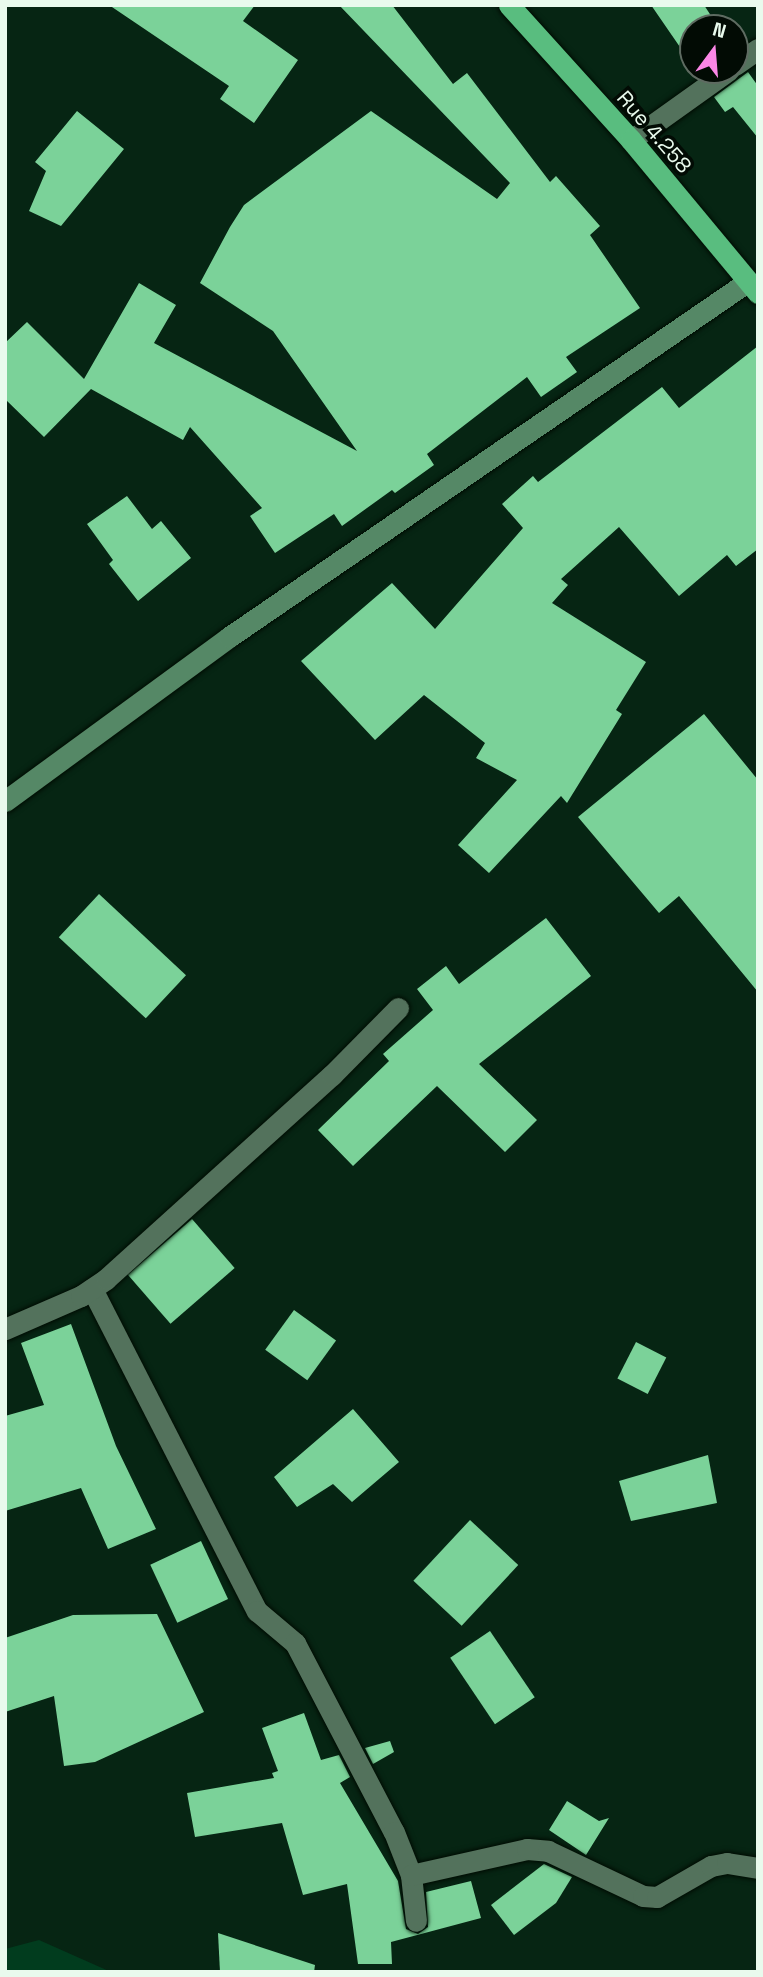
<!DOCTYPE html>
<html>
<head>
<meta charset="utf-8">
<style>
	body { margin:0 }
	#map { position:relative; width:763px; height:1977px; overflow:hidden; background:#062513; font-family:"Space Grotesk",sans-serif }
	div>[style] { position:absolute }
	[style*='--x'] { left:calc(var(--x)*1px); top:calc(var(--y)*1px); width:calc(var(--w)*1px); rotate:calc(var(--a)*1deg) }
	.green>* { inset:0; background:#013c1e }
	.building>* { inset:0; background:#7bd299; transform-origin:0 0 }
	.roads { filter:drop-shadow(0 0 2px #000c03) drop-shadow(0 0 2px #000c03) }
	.street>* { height:21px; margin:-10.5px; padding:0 10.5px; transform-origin:10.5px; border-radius:10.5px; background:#53725c }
	.secondary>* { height:21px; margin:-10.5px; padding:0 10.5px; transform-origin:10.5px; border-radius:10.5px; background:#586 }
	.highway>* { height:21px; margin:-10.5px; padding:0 10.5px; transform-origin:10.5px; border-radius:10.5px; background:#59bd7f }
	span { translate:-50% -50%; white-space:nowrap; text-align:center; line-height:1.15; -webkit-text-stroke:7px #020b04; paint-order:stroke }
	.street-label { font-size:21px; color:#e9faed }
	.frame { position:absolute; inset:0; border:7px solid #e9faed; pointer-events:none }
	.north { position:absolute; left:679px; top:14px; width:70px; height:70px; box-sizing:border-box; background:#020b04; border:2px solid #5e6b61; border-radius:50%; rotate:16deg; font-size:19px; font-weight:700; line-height:28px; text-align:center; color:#e9faed }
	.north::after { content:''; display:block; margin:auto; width:24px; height:32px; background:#fb87e6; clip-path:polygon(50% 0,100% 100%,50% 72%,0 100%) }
</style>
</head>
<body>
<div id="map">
	<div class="green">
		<i style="clip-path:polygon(39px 1940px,111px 1972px,5px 1972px,5px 1949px)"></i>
	</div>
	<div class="building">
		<i style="clip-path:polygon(109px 5px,255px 5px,243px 21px,298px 60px,254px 123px,220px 99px,229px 86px)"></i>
		<i style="clip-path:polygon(339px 5px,392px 5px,453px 84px,467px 73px,550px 182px,556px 176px,600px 226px,590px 235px,640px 308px,566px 357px,577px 372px,541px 397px,527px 377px,427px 454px,434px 465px,395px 493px,392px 490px,342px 526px,334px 514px,275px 553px,250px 516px,262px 508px,190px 427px,183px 440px,91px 389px,44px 437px,5px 399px,5px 343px,27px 322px,84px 379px,139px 283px,176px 305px,154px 343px,357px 451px,273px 331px,200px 283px,230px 227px,244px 205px,371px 111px,497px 199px,510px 183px)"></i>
		<i style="clip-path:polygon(651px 5px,704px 5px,719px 28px,693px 28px,693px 66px)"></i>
		<i style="clip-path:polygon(748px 72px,758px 86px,758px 138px,733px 107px,725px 112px,714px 97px)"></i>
		<i style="clip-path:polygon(77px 111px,124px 149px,61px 226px,29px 211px,46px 171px,35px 162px)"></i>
		<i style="clip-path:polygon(758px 346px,758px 549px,736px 566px,727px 555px,679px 596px,619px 527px,561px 579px,568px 585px,552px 603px,646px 662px,616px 710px,622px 714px,567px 803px,561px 796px,489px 873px,458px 845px,517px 780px,476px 758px,485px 743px,424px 695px,375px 740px,301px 661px,392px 583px,435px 629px,523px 528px,502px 504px,533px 476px,538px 482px,662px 387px,679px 408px)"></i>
		<i style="clip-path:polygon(127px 496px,152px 529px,161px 521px,191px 558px,138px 601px,109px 564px,113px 560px,87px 524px)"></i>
		<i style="clip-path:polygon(704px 714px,758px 780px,758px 992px,679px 896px,659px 913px,578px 817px)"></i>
		<i style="left:99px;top:894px;width:119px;height:59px;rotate:43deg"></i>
		<i style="clip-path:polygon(546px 918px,591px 976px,479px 1064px,537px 1120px,505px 1152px,437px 1086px,353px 1166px,318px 1130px,389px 1061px,383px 1054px,433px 1010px,417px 989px,446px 966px,459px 984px)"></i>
		<i style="left:192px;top:1219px;width:65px;height:85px;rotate:49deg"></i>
		<i style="left:294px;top:1310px;width:52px;height:49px;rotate:36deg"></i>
		<i style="clip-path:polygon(71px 1324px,116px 1446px,156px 1529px,108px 1549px,81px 1488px,5px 1511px,5px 1416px,44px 1405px,21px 1343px)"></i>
		<i style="left:636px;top:1342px;width:34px;height:41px;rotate:27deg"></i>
		<i style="clip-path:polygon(353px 1409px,399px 1462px,352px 1502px,333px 1484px,297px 1507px,274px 1477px)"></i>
		<i style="clip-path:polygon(708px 1455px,717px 1503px,631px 1521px,619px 1481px)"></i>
		<i style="left:470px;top:1520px;width:66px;height:83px;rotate:43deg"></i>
		<i style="left:201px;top:1541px;width:64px;height:56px;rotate:65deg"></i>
		<i style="clip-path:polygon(157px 1614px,204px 1712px,95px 1762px,64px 1766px,54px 1696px,5px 1712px,5px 1638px,73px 1615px)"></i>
		<i style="left:490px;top:1631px;width:80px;height:48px;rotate:56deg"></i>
		<i style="clip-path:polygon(304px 1713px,321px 1760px,339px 1755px,350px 1777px,340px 1783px,398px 1881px,406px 1929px,418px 1934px,428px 1927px,426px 1892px,471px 1881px,481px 1918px,391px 1942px,392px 1964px,358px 1964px,347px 1884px,303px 1895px,282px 1823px,195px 1837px,187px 1793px,274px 1778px,272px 1773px,278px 1771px,262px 1728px)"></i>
		<i style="clip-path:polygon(390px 1741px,394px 1752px,373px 1764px,365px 1748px)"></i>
		<i style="clip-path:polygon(567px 1801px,599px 1821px,609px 1818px,586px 1855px,549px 1830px)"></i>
		<i style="clip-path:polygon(544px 1864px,572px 1877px,556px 1903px,514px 1935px,491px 1905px)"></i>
		<i style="clip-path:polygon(218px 1933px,315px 1965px,314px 1972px,220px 1972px)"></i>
	</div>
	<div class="roads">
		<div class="street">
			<i style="--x:735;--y:65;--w:28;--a:-35"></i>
			<i style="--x:631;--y:140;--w:120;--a:-35.5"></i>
			<i style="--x:92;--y:1289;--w:362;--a:62.9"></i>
			<i style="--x:257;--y:1611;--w:50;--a:40.1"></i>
			<i style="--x:295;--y:1643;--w:213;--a:62.4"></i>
			<i style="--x:394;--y:1832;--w:46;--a:68.4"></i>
			<i style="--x:411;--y:1875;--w:46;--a:83.8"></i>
			<i style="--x:5;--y:1329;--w:83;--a:-23.5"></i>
			<i style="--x:81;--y:1296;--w:30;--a:-34"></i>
			<i style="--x:106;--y:1279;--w:304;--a:-42.1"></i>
			<i style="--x:332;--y:1075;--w:94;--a:-45.4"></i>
			<i style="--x:411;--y:1875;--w:119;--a:-12.6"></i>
			<i style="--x:527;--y:1849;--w:21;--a:5"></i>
			<i style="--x:548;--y:1851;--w:105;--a:25.3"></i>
			<i style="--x:643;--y:1896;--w:14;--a:4"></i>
			<i style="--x:657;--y:1897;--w:62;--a:-29.9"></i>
			<i style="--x:711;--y:1866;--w:16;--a:-11"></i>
			<i style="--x:727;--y:1863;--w:31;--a:9"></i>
		</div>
		<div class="secondary">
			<i style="--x:5;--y:801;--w:278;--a:-36.2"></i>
			<i style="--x:229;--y:637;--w:628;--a:-34.42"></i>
		</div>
		<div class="highway">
			<i style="--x:509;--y:5;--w:182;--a:47.9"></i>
			<i style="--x:631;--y:140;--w:199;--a:50.3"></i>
		</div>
	</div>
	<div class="street-label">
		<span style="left:654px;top:132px;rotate:49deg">Rue 4.258</span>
	</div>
	<div class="frame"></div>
	<div class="north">N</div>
</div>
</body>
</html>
